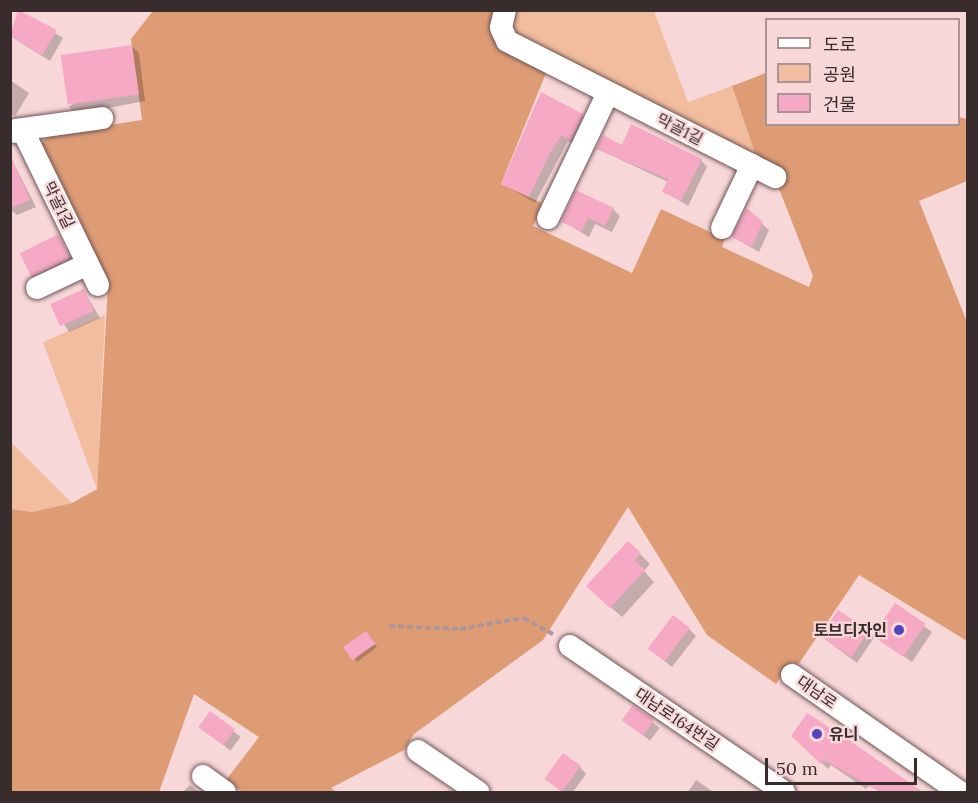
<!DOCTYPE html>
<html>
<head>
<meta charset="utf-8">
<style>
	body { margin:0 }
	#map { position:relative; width:978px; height:803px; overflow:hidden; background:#f7d7d8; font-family:Lora,"Noto Sans KR",serif }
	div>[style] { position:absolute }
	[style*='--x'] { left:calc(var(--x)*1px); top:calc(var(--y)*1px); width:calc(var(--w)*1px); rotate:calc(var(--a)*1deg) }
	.green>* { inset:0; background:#f2bd9e }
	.forest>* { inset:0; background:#de9c75 }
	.shadow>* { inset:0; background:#0003; transform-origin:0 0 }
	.building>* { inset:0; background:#f5a9c4; transform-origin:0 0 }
	.path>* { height:4px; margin-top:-2px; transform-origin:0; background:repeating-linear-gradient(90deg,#ae9697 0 6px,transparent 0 9px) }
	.roads { filter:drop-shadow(0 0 2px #6f5456) drop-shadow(0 0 2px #6f5456) }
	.minor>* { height:22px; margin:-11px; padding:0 11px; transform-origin:11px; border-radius:11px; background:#fff }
	.dots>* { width:16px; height:16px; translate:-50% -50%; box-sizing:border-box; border:3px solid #f7d7d8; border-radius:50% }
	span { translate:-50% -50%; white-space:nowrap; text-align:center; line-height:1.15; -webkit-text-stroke:4.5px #f7d7d8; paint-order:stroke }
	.street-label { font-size:16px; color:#382c2d }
	.poi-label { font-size:16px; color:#382c2d; font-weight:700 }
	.right { translate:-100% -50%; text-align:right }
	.left { translate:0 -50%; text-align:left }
	.frame { position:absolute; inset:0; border:12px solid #382c2d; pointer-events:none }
	.legend { position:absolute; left:765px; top:18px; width:195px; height:108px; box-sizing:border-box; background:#f7d7d8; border:2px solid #ab9394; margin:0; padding:8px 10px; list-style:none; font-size:18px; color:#382c2d }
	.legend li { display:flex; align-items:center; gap:12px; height:30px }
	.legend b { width:30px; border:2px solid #ab9394 }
	.scale { position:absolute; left:765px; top:758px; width:152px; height:27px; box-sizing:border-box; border:3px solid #382c2d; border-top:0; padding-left:8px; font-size:18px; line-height:21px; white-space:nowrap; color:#382c2d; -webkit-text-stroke:4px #f7d7d8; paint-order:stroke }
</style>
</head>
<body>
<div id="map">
	<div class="green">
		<i style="clip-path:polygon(514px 11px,654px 11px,688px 102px,732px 86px,757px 159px,518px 40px,511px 25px)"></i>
		<i style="clip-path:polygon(105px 315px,97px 489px,43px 342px)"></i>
		<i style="clip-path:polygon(10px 441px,72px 503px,32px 512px,11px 509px)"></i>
	</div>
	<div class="forest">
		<i style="clip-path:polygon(153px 11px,498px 11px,546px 73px,501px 184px,544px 204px,533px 226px,632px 273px,661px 209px,725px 239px,722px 247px,809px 287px,813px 276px,778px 186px,757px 159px,732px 86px,766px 73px,766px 124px,958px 124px,959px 117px,967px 119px,967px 181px,919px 201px,967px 322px,967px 641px,859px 575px,798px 665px,792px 662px,776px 684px,707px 635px,628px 507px,543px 640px,414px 734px,404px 750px,331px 788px,336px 792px,242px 792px,226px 780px,259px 737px,194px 694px,159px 792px,11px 792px,11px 509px,32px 512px,72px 503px,97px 489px,108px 284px,42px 143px,50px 134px,142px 120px,131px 39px)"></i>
	</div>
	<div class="shadow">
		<i style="clip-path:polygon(19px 10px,63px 38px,50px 61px,10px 36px)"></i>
		<i style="clip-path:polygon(132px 46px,139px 53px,145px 101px,76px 114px,69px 107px)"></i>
		<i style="clip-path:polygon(10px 80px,29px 93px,15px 116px,10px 114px)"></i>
		<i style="clip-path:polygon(582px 115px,589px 121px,577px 145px,568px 141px,535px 203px,503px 184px)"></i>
		<i style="clip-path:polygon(598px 149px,701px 160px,707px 167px,688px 206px,664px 191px,668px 182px)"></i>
		<i style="clip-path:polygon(16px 168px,36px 207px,17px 215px,10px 209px,10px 170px)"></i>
		<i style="clip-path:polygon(613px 209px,620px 216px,612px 232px,595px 224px,589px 237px,563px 221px)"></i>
		<i style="clip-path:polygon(747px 210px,769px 230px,759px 252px,733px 237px)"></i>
		<i style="clip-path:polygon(58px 236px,75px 265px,38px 283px,32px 276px)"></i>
		<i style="clip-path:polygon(84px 291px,100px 318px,69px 332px,52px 305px)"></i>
		<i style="clip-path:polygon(640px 554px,650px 564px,644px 571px,654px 582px,622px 617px,598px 596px)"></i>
		<i style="clip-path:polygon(895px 605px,932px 632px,912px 662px,875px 636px,857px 663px,822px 637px,868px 631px,874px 637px)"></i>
		<i style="clip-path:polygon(689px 629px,696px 636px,672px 667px,657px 655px)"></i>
		<i style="clip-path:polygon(368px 636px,377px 647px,357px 662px,355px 659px)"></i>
		<i style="left:633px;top:707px;width:34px;height:16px;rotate:38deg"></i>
		<i style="left:210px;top:713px;width:39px;height:17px;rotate:38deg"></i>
		<i style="clip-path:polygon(793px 735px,913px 788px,880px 792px,869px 785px,866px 789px,831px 765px,828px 769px)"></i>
		<i style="clip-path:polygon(580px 767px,586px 774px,573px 792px,563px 792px,547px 779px)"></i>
		<i style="clip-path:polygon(696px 780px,712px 791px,714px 792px,688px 792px)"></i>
		<i style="clip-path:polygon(190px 785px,199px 792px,183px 792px)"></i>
	</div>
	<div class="building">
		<i style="clip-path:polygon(18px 10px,57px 30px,42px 55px,10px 36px)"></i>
		<i style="left:132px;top:45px;width:50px;height:72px;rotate:82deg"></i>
		<i style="clip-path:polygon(541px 92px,583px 114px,571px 140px,561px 136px,550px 153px,529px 197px,501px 184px)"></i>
		<i style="clip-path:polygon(631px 124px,702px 159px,681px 201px,662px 192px,668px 179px,596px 149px,603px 135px,622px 145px)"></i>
		<i style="clip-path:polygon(10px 154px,30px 200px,10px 208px)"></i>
		<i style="clip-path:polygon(576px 190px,614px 208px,605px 226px,588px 218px,582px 231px,561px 222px)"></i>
		<i style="clip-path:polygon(747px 208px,763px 222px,752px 247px,731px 237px)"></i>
		<i style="left:58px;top:234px;width:27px;height:43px;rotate:63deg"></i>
		<i style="left:84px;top:289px;width:24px;height:37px;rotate:66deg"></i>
		<i style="clip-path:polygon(628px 541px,641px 553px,634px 560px,645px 570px,610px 608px,586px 586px)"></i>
		<i style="left:895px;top:603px;width:37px;height:40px;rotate:34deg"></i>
		<i style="left:838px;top:610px;width:37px;height:32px;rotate:33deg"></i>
		<i style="left:673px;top:615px;width:21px;height:42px;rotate:37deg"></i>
		<i style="left:366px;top:631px;width:16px;height:28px;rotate:55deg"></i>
		<i style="left:633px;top:705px;width:26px;height:19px;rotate:36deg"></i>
		<i style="left:210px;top:711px;width:31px;height:20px;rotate:36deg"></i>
		<i style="clip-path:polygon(807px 713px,849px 740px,923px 792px,880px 792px,824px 760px,821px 764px,791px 736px)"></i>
		<i style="left:563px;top:753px;width:22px;height:32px;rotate:36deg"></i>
	</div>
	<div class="path">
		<i style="--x:389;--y:626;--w:71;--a:2.4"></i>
		<i style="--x:460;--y:629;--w:65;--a:-9.8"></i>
		<i style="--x:524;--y:618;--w:35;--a:29"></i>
	</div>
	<div class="roads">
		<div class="minor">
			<i style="--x:505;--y:10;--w:18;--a:103"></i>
			<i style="--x:501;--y:28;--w:14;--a:65"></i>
			<i style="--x:507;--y:41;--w:301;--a:26.9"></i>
			<i style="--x:16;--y:130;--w:87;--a:-7.9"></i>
			<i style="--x:10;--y:131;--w:14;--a:8"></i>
			<i style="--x:24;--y:133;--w:169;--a:64"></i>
			<i style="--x:548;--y:218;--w:139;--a:-64.4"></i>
			<i style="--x:722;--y:228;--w:70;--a:-64.5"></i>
			<i style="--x:37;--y:288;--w:56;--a:-25.2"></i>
			<i style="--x:570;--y:646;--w:259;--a:34.3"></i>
			<i style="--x:792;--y:675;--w:205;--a:34.9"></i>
			<i style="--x:418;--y:751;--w:73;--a:34.3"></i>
			<i style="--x:203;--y:776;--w:27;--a:36"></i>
		</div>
	</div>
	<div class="dots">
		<i style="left:899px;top:630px;background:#5346bd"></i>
		<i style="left:817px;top:734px;background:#5346bd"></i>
	</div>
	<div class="street-label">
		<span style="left:680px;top:129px;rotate:27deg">막골1길</span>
		<span style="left:59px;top:205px;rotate:64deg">막골1길</span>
		<span style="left:817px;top:692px;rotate:35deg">대남로</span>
		<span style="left:677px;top:719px;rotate:34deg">대남로164번길</span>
	</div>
	<div class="poi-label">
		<span class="right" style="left:887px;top:630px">토브디자인</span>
		<span class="left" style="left:829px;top:734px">유니</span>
	</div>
	<div class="frame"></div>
	<ul class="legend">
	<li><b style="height:8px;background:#fff"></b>도로</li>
	<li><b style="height:16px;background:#f2bd9e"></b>공원</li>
	<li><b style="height:16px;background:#f5a9c4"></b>건물</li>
	</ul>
	<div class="scale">50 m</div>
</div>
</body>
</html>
